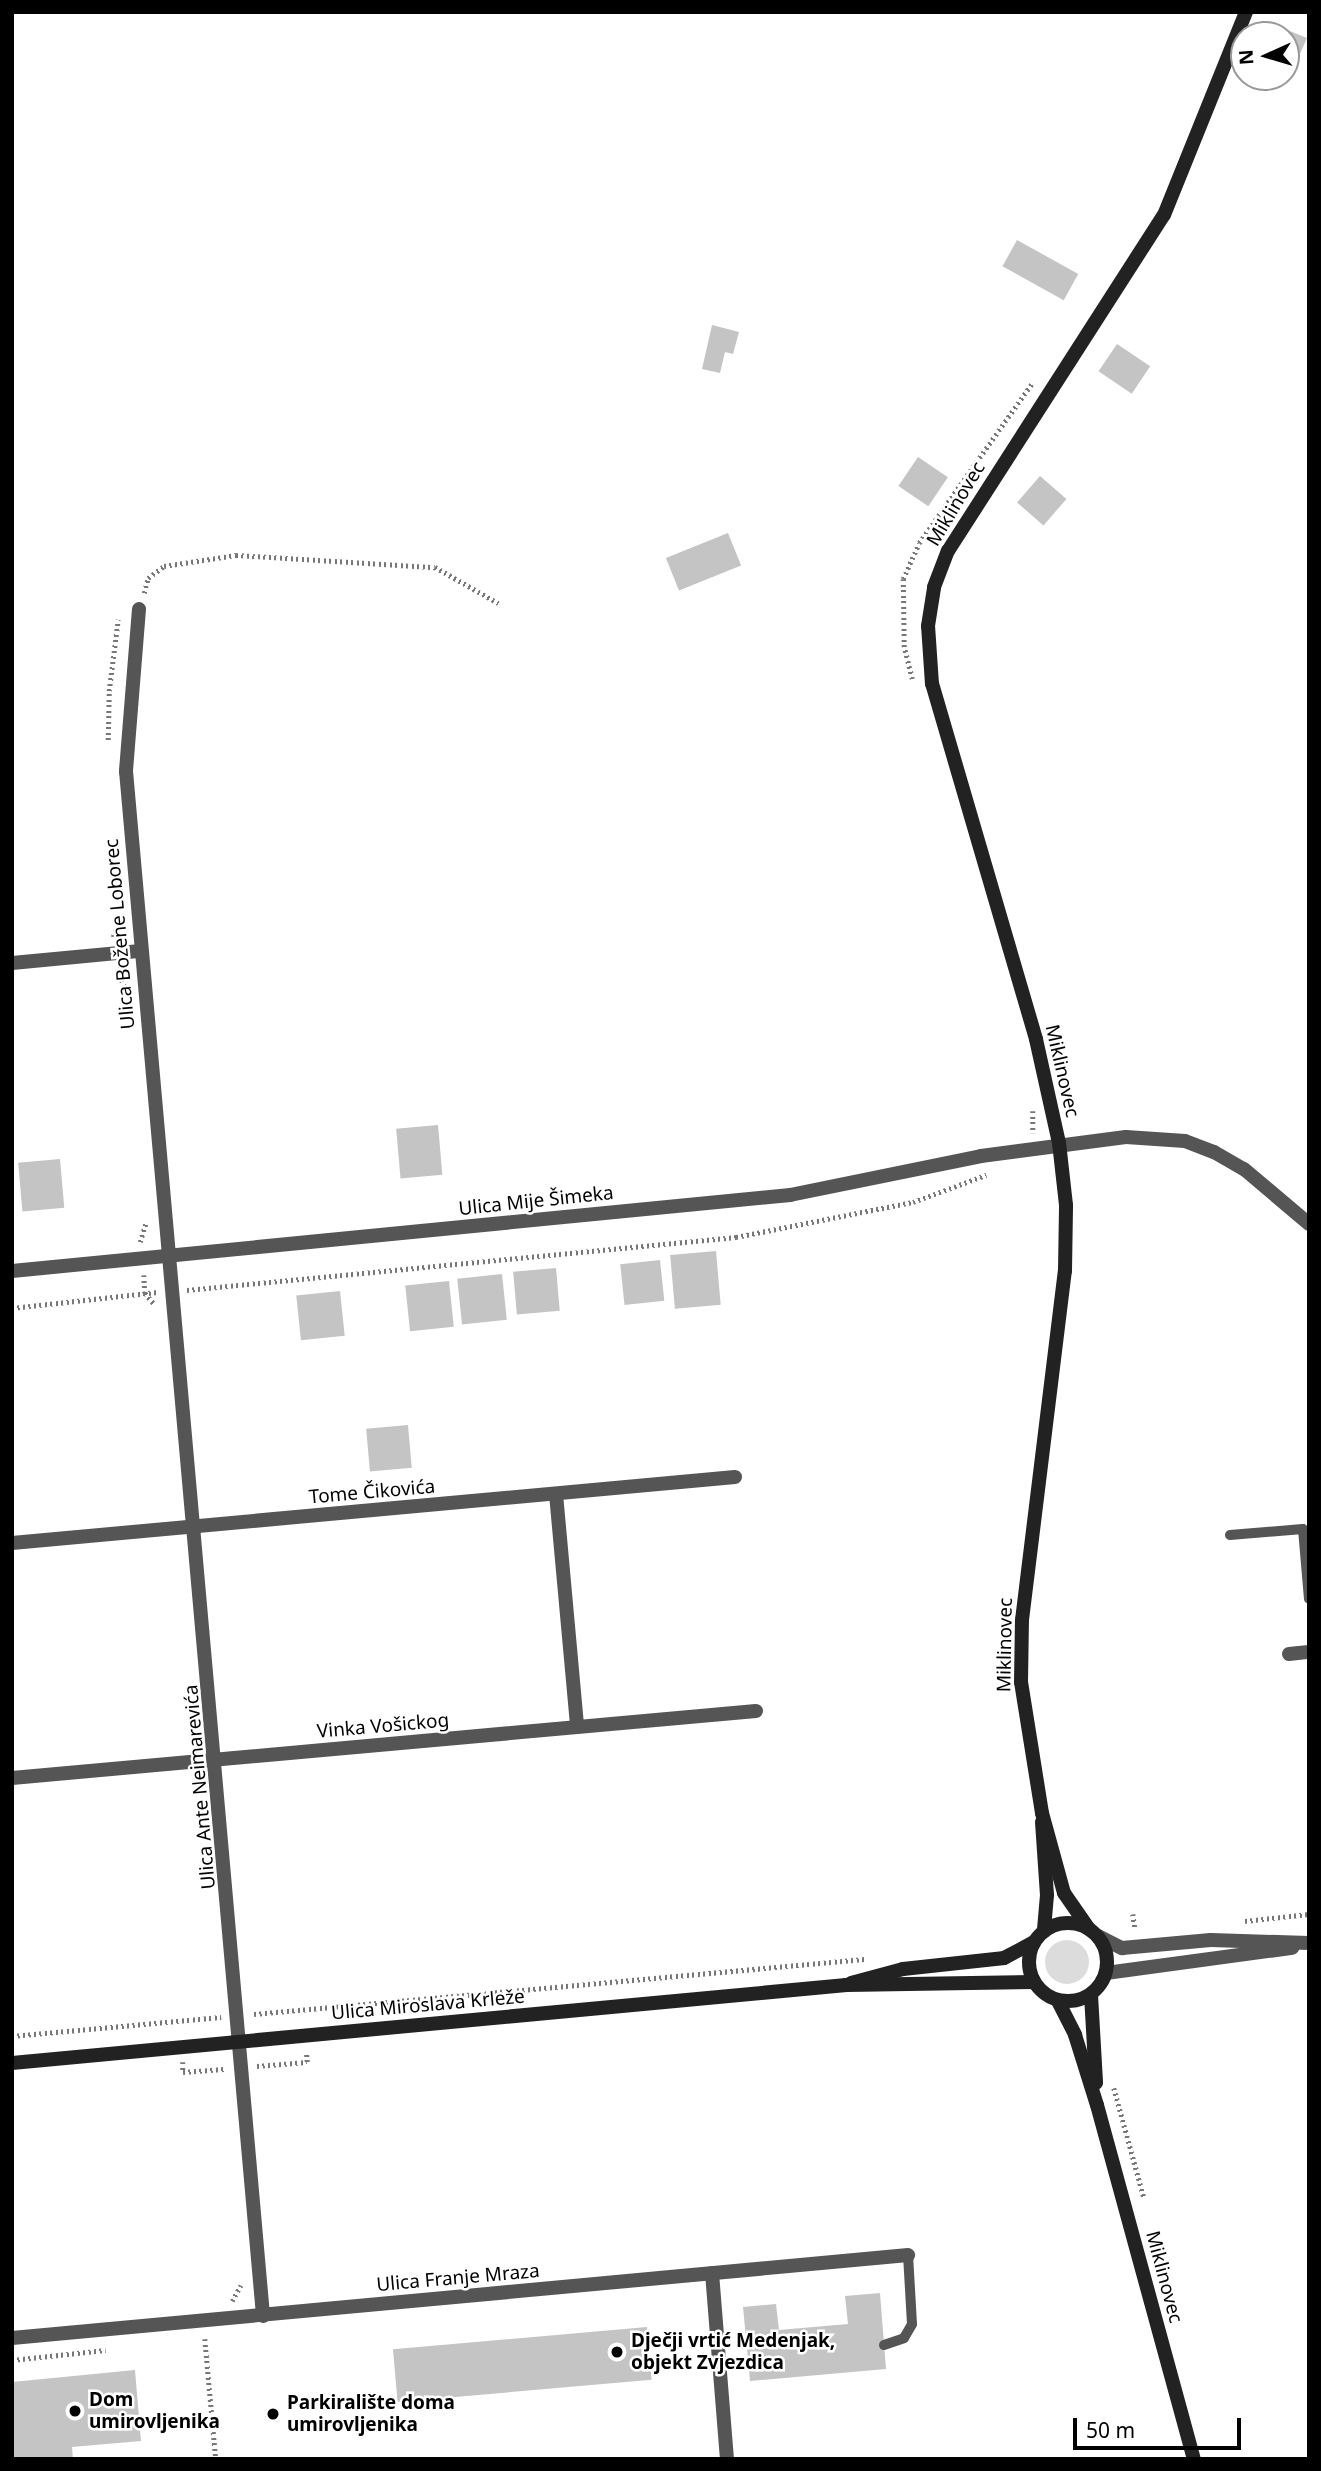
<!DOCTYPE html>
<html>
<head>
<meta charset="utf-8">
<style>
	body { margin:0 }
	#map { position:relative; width:1321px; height:2471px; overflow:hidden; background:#fff; font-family:"Noto Sans",sans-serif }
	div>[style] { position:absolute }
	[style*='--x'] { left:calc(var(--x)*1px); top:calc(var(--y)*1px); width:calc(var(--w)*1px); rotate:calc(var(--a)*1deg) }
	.green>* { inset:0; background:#dcdcdc }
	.round { border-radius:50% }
	.building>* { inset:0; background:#c4c4c4; transform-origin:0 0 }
	.path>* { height:4.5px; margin-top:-2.25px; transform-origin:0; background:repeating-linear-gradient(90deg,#777 0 2px,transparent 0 5.5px) }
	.lane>* { height:10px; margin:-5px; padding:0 5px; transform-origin:5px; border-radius:5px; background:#555 }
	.street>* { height:14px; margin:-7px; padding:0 7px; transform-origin:7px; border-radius:7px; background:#555 }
	.secondary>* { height:14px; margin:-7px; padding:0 7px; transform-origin:7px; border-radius:7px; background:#222 }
	.secondary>.ring { margin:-7px; padding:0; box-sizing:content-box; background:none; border:14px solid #222; border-radius:50% }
	.dots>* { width:19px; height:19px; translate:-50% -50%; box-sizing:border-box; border:4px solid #fff; border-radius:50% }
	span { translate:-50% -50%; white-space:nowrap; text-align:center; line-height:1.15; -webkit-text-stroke:5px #fff; paint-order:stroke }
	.street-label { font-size:19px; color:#000 }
	.poi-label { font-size:19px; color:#000; font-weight:700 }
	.left { translate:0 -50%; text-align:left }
	.frame { position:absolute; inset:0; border:14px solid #000; pointer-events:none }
	.north { position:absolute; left:1230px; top:21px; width:70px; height:70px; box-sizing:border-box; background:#fff; border:2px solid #999; border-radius:50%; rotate:266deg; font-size:19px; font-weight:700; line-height:28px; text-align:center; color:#000 }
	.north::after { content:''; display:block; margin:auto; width:24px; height:32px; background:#000; clip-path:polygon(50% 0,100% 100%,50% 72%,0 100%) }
	.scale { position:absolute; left:1073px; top:2418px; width:168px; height:32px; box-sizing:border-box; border:4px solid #000; border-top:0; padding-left:9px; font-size:21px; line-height:24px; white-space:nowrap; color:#000; -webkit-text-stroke:5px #fff; paint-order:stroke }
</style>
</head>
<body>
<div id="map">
	<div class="green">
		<i class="round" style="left:1045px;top:1940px;width:44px;height:44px"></i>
	</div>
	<div class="building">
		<i style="clip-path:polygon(1265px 21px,1307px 38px,1295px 65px,1286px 61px,1286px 35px,1260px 35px)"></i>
		<i style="left:1017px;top:240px;width:70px;height:30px;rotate:29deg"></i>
		<i style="clip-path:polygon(712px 325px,739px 332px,733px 354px,725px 352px,720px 373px,702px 369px)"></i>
		<i style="left:1117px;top:344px;width:40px;height:33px;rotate:34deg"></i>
		<i style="left:918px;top:457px;width:36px;height:35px;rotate:34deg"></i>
		<i style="left:1040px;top:476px;width:35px;height:35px;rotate:41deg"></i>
		<i style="left:728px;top:533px;width:35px;height:67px;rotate:68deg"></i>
		<i style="left:438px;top:1125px;width:50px;height:42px;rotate:85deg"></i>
		<i style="left:60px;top:1159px;width:49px;height:42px;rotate:85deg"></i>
		<i style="left:716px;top:1251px;width:54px;height:46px;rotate:85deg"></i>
		<i style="left:660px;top:1260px;width:41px;height:40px;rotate:84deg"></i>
		<i style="left:556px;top:1268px;width:43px;height:43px;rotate:85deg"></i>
		<i style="left:502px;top:1274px;width:46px;height:45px;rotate:84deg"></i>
		<i style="left:449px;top:1281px;width:46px;height:44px;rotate:84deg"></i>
		<i style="left:340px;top:1291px;width:45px;height:44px;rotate:84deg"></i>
		<i style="left:408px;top:1425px;width:43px;height:42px;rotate:85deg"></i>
		<i style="clip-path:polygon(880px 2293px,886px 2369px,750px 2381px,743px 2307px,776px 2304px,779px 2330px,848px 2324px,845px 2296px)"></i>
		<i style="left:647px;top:2327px;width:53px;height:255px;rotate:85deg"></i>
		<i style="clip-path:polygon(135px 2370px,141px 2441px,72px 2447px,73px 2459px,12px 2459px,12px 2382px)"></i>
	</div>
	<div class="path">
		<i style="--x:144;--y:593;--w:16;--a:-75"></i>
		<i style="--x:148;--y:578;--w:20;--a:-37"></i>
		<i style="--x:164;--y:566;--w:73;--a:-8.7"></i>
		<i style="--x:236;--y:555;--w:199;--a:3.5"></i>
		<i style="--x:435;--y:567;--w:73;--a:29.7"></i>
		<i style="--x:912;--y:679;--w:33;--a:-104"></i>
		<i style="--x:904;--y:647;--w:68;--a:-90.8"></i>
		<i style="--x:903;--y:579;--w:39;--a:-66"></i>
		<i style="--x:919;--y:543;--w:197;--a:-54.7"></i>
		<i style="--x:108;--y:740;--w:49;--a:-88.8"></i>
		<i style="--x:109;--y:691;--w:72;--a:-82.8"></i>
		<i style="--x:113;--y:937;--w:18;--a:-68"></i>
		<i style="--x:117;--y:970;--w:19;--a:65"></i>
		<i style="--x:1033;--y:1111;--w:22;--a:90"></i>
		<i style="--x:140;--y:1242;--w:21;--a:-73"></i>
		<i style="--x:144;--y:1275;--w:18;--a:87"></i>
		<i style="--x:145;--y:1293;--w:16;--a:50"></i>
		<i style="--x:187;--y:1290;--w:552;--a:-5.51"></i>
		<i style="--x:736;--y:1237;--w:180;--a:-11.2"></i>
		<i style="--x:913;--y:1202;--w:78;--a:-20.3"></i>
		<i style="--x:12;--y:1308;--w:146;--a:-6.3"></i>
		<i style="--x:1133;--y:1914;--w:15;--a:82"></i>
		<i style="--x:1245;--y:1921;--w:64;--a:-6.2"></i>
		<i style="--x:254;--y:2014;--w:613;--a:-5.14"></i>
		<i style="--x:12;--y:2036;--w:210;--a:-5.2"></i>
		<i style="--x:183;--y:2062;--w:10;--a:90"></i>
		<i style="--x:183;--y:2072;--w:41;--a:-4.2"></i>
		<i style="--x:257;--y:2066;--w:50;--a:-4.6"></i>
		<i style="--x:307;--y:2062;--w:11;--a:-95"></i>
		<i style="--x:1114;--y:2088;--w:114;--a:74.7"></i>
		<i style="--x:232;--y:2301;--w:18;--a:-61"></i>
		<i style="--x:205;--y:2339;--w:121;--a:84.8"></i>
		<i style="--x:12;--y:2360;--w:94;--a:-6.1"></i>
	</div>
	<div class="lane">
		<i style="--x:1230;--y:1535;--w:73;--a:-4.7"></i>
		<i style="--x:1303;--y:1529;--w:70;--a:85.1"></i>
		<i style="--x:884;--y:2345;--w:21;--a:-19"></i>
		<i style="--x:904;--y:2338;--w:16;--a:-60"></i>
		<i style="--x:912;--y:2324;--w:69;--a:-93.3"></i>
	</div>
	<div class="street">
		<i style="--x:139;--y:609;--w:163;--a:94.6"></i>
		<i style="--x:126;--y:771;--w:1551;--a:84.93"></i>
		<i style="--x:12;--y:963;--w:129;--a:-5.4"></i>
		<i style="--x:12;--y:1271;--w:782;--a:-5.58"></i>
		<i style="--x:790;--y:1195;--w:195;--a:-11.5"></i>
		<i style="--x:981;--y:1156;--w:146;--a:-7.5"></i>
		<i style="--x:1126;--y:1137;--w:59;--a:3.9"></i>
		<i style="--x:1185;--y:1141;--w:31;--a:21"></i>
		<i style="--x:1214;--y:1152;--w:34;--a:30"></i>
		<i style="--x:1244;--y:1169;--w:85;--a:40.2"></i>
		<i style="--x:556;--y:1494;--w:234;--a:84.8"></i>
		<i style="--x:12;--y:1543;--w:726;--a:-5.22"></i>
		<i style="--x:1289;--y:1654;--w:20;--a:-6"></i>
		<i style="--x:12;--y:1778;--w:747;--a:-5.15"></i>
		<i style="--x:1098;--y:1936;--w:27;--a:27"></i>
		<i style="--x:1122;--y:1948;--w:89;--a:-5.1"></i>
		<i style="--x:1211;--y:1940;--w:98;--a:1.8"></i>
		<i style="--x:1106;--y:1973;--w:188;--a:-7.7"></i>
		<i style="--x:712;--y:2273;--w:187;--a:85.4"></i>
		<i style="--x:12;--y:2338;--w:900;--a:-5.29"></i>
	</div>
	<div class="secondary">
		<i style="--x:1042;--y:1822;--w:73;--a:86.1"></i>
		<i style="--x:1047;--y:1895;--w:36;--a:95"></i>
		<i class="ring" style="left:1029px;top:1923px;width:64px;height:64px"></i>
		<i style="--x:1089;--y:1929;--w:44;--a:-124.8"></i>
		<i style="--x:1064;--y:1893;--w:83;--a:-105.4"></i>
		<i style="--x:1042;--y:1813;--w:133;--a:-99.1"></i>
		<i style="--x:1021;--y:1682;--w:62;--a:-89.1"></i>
		<i style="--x:1022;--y:1620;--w:352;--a:-83"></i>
		<i style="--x:1065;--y:1271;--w:66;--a:-89.1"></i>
		<i style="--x:1066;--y:1205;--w:62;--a:-96.4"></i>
		<i style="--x:1059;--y:1143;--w:107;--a:-102.5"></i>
		<i style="--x:1036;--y:1039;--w:370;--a:-106.3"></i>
		<i style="--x:932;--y:684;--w:58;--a:-93.9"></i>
		<i style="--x:928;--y:626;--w:39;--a:-81"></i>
		<i style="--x:934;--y:587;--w:39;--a:-69"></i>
		<i style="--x:948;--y:551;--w:399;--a:-57.3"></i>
		<i style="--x:1164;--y:215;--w:219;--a:-68"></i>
		<i style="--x:851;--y:1983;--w:54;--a:-15.1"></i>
		<i style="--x:903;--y:1969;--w:102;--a:-6.2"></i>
		<i style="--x:1004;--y:1958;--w:34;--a:-28"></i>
		<i style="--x:1091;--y:1995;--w:88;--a:86.7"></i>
		<i style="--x:1058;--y:2001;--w:38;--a:63"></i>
		<i style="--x:1075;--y:2035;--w:73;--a:72.6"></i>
		<i style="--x:1097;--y:2105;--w:367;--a:74.7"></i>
		<i style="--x:12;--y:2063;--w:838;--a:-5.34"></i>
		<i style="--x:846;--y:1985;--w:188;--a:-0.9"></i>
	</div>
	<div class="dots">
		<i style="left:617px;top:2352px;background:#000"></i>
		<i style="left:75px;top:2411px;background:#000"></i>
		<i style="left:273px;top:2414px;background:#000"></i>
	</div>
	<div class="street-label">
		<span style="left:956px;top:504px;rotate:-59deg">Miklinovec</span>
		<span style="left:120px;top:934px;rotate:-95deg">Ulica Božene Loborec</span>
		<span style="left:1062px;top:1071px;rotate:77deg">Miklinovec</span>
		<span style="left:536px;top:1201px;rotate:-6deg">Ulica Mije Šimeka</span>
		<span style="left:372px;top:1492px;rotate:-5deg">Tome Čikovića</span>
		<span style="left:1005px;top:1645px;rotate:-89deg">Miklinovec</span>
		<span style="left:383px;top:1726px;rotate:-5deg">Vinka Vošickog</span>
		<span style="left:200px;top:1787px;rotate:-95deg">Ulica Ante Neimarevića</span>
		<span style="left:428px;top:2005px;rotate:-5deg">Ulica Miroslava Krleže</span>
		<span style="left:1164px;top:2277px;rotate:75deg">Miklinovec</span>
		<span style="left:458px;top:2278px;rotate:-5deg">Ulica Franje Mraza</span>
	</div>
	<div class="poi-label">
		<span class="left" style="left:631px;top:2352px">Dječji vrtić Medenjak,<br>objekt Zvjezdica</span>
		<span class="left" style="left:89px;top:2411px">Dom<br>umirovljenika</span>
		<span class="left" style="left:287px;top:2414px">Parkiralište doma<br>umirovljenika</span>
	</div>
	<div class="frame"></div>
	<div class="north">N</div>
	<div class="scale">50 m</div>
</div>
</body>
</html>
